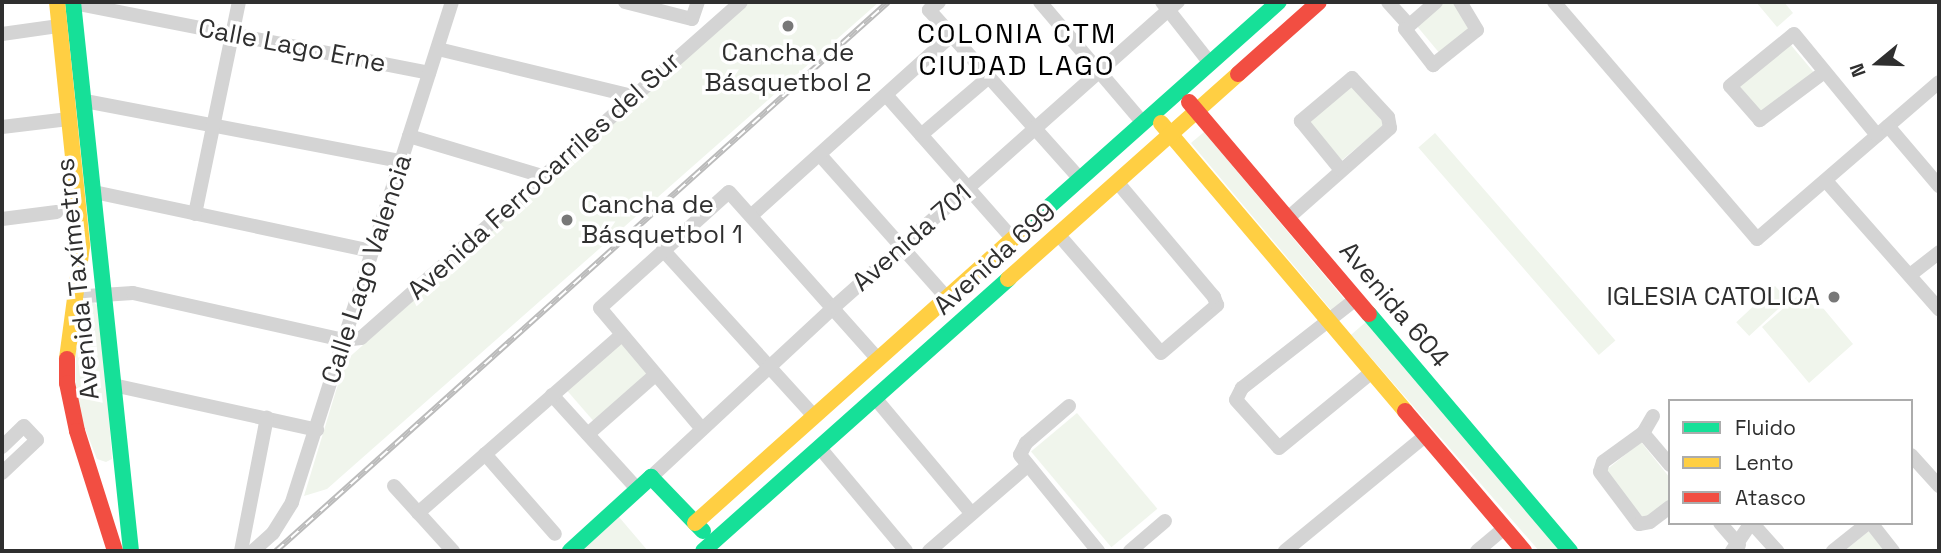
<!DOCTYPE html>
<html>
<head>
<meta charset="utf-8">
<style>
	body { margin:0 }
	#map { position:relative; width:1941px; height:553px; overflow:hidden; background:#fff; font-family:"Space Grotesk",sans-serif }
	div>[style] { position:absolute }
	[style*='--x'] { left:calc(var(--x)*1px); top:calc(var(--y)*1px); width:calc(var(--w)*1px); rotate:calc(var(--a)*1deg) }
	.green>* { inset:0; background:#f0f5ec; transform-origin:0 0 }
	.street>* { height:14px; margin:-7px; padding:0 7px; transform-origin:7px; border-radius:7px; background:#d4d4d4 }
	.fast>* { height:16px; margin:-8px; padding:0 8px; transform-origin:8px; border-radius:8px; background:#16e098 }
	.slow>* { height:16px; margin:-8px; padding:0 8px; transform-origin:8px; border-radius:8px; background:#ffcf43 }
	.jam>* { height:16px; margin:-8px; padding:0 8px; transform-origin:8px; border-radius:8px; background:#f24e42 }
	.rail>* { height:6px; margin-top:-3px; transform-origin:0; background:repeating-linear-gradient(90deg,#fff 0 10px,#bbb 0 20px); box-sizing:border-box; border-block:2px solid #bbb }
	.dots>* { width:19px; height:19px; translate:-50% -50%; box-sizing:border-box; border:4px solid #fff; border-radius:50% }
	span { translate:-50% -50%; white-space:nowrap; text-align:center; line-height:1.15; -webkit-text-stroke:7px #fff; paint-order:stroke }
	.street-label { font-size:26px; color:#2f2f2f }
	.poi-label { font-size:26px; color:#2f2f2f }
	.left { translate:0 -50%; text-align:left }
	.right { translate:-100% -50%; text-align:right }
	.neighbourhood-label { font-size:28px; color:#000; letter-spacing:2px }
	.frame { position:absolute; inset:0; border:4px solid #2f2f2f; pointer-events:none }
	.legend { position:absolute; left:1668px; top:399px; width:245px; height:126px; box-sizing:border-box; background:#fff; border:2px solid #acacac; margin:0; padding:9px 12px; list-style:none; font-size:21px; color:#2f2f2f }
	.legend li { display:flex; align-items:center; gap:14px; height:35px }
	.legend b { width:35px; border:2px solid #acacac }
	.north { position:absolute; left:1843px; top:28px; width:70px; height:70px; -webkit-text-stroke:5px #fff; paint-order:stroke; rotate:251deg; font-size:19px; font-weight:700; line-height:28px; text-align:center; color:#2f2f2f }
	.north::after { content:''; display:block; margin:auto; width:24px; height:32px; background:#2f2f2f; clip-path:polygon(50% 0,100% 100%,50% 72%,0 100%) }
</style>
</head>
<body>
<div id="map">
	<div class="green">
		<i style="clip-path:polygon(750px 2px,879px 2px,327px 489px,304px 496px,345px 361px)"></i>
		<i style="clip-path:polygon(1443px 2px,1453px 2px,1474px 27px,1441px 55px,1416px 25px)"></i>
		<i style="clip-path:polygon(1756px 2px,1784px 2px,1793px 13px,1777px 27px)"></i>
		<i style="left:1790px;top:44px;width:38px;height:66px;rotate:50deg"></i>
		<i style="left:1350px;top:83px;width:54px;height:56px;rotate:50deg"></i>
		<i style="left:1204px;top:132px;width:221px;height:17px;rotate:50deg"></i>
		<i style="left:1435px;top:133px;width:275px;height:22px;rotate:49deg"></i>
		<i style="left:1775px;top:286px;width:19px;height:53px;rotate:47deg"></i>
		<i style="clip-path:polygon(1802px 292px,1813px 305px,1818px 302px,1853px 344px,1809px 383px,1762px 327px)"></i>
		<i style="clip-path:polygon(93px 302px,101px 308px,112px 459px,106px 462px,97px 459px,75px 403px,77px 310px)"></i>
		<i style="left:1367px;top:321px;width:303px;height:21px;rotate:49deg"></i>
		<i style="left:622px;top:341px;width:44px;height:74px;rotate:49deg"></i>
		<i style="left:1077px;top:413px;width:125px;height:60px;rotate:50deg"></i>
		<i style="clip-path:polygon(1641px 442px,1670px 478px,1670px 501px,1645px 520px,1605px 471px)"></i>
		<i style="clip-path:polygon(619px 517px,648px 551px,581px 551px)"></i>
		<i style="clip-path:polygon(1869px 531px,1885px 551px,1844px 551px)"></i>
	</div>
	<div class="street">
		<i style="--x:625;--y:2;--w:69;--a:14.2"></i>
		<i style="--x:939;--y:2;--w:13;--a:141"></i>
		<i style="--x:929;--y:10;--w:227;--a:48.2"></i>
		<i style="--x:1040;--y:2;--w:159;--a:49.6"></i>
		<i style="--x:1162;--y:2;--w:78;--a:51.8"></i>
		<i style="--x:1388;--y:2;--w:30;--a:48"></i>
		<i style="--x:1436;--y:2;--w:41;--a:138.9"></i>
		<i style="--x:1405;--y:29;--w:46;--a:52.1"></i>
		<i style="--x:1433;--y:65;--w:56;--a:-38.5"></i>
		<i style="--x:1477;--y:30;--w:33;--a:-121"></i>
		<i style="--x:1554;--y:2;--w:312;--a:49.4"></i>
		<i style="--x:1757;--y:239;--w:240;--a:-40.8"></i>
		<i style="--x:73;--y:3;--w:363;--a:11.1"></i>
		<i style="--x:692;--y:19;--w:18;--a:-71"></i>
		<i style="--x:2;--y:34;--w:58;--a:-8"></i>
		<i style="--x:438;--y:49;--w:200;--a:13.6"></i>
		<i style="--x:1823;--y:73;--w:79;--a:143.3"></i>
		<i style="--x:1760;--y:120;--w:45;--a:-131.4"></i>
		<i style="--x:1730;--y:86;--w:82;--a:-39.1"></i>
		<i style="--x:1794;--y:34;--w:131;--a:50.6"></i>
		<i style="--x:886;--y:95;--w:192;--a:48.6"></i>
		<i style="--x:85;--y:101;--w:321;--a:10.8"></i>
		<i style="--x:1888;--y:126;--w:79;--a:49.6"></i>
		<i style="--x:2;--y:127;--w:67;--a:-6.8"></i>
		<i style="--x:921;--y:135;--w:89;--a:-40.5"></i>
		<i style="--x:409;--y:136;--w:143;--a:16.7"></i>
		<i style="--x:820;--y:155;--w:191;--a:48.4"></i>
		<i style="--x:1826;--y:181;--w:171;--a:48.6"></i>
		<i style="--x:94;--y:192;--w:284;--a:12"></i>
		<i style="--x:195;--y:214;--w:217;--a:-78.3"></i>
		<i style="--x:753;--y:214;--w:268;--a:-42"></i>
		<i style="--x:1288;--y:218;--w:136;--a:-41.4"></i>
		<i style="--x:1390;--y:128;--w:11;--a:-100"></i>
		<i style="--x:1388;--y:117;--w:53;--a:-132.7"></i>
		<i style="--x:1352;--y:78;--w:67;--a:139.9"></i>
		<i style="--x:1301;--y:121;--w:63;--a:50.8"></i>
		<i style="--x:2;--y:219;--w:55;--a:-7.3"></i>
		<i style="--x:1058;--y:234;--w:157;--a:49.1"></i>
		<i style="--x:1161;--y:353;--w:74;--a:-40.6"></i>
		<i style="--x:1217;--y:305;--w:9;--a:-111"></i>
		<i style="--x:1214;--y:297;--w:150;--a:-130.1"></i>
		<i style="--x:663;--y:250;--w:224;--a:47.7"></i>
		<i style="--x:1910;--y:275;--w:37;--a:-38"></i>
		<i style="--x:1356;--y:299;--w:145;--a:142"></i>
		<i style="--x:1242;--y:388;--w:13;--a:117"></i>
		<i style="--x:1236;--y:400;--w:64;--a:48.1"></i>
		<i style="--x:1279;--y:448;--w:120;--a:-39.3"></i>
		<i style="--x:74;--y:308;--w:18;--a:-43"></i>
		<i style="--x:87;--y:296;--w:46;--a:-3.7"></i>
		<i style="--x:133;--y:293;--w:215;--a:12.6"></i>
		<i style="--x:343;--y:340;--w:18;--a:-6"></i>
		<i style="--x:361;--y:338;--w:507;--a:-41.48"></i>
		<i style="--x:113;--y:385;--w:209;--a:12.4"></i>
		<i style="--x:552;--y:395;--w:128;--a:47.8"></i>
		<i style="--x:875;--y:398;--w:150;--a:50.1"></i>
		<i style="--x:1069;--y:406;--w:57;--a:139.3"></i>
		<i style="--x:1026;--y:443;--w:13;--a:117"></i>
		<i style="--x:1020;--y:455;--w:124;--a:50.9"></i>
		<i style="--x:1653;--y:416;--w:20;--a:120"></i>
		<i style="--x:1643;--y:433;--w:42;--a:49.8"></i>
		<i style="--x:702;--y:429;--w:158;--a:-130.1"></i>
		<i style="--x:600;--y:308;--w:173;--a:-42"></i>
		<i style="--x:729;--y:192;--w:224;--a:48.3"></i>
		<i style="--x:1643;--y:433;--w:49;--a:144.1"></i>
		<i style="--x:1603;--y:462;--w:10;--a:107"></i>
		<i style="--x:1600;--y:472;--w:65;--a:53.1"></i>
		<i style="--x:1639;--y:524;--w:11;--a:-10"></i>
		<i style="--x:1650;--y:522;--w:25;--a:-37"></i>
		<i style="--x:588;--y:434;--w:89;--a:-41.4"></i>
		<i style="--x:2;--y:447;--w:30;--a:-44"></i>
		<i style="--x:24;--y:426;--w:19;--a:47"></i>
		<i style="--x:37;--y:440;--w:48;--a:136.7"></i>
		<i style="--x:820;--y:448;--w:134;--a:50.1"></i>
		<i style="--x:485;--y:454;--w:106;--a:48.8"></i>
		<i style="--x:1911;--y:455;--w:42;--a:47.9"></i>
		<i style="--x:651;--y:477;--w:250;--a:-42.9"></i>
		<i style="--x:834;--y:307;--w:460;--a:-41.6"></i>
		<i style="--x:394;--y:486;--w:88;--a:47.8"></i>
		<i style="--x:418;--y:513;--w:270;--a:-41.2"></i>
		<i style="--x:1720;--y:523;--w:29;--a:49"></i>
		<i style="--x:1752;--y:523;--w:38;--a:48"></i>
		<i style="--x:1871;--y:523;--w:36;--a:52"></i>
		<i style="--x:241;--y:551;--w:136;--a:-79"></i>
		<i style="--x:253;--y:551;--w:27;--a:-42"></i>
		<i style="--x:273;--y:533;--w:36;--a:-58"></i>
		<i style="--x:292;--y:502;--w:525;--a:-72.26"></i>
		<i style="--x:929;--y:551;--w:128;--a:-40.9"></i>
		<i style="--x:1130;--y:551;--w:46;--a:-40.6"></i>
		<i style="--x:1285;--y:551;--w:183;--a:-39.4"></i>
		<i style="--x:1477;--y:551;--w:35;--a:-40"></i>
		<i style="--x:1732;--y:551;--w:34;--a:-56"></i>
		<i style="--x:1833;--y:551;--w:45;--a:-38.7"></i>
	</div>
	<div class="fast">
		<i style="--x:73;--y:2;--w:552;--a:83.97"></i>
		<i style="--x:1025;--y:228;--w:340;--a:-41.7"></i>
		<i style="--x:1369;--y:314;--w:311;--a:49.7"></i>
		<i style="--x:570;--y:551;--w:110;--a:-42.4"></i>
		<i style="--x:651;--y:477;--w:75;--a:46.1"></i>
		<i style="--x:703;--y:551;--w:409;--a:-41.7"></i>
	</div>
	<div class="slow">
		<i style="--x:57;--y:2;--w:245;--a:84.1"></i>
		<i style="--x:82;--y:246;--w:114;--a:97.6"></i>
		<i style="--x:1161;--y:123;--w:377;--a:49.7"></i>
		<i style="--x:1008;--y:279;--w:308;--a:-41.7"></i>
		<i style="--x:695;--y:523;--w:443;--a:-41.8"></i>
	</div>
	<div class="jam">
		<i style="--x:1238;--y:74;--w:108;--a:-41.6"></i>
		<i style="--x:1189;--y:102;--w:278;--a:49.7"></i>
		<i style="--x:67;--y:359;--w:24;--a:90"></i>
		<i style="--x:67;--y:383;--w:49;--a:78.2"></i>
		<i style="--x:77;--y:431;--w:126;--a:72.4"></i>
		<i style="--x:1405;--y:411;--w:184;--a:49.6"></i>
	</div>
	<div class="rail">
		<i style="--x:276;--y:551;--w:822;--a:-41.89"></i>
	</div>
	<div class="dots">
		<i style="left:788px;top:26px;background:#787878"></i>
		<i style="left:567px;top:220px;background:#787878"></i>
		<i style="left:1834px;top:297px;background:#787878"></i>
	</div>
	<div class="street-label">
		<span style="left:292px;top:46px;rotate:11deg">Calle Lago Erne</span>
		<span style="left:544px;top:176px;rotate:-42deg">Avenida Ferrocarriles del Sur</span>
		<span style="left:912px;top:238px;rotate:-41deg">Avenida 701</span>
		<span style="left:995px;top:259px;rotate:-42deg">Avenida 699</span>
		<span style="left:367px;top:269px;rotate:-72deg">Calle Lago Valencia</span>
		<span style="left:78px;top:279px;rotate:-96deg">Avenida Taxímetros</span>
		<span style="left:1394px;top:305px;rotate:50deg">Avenida 604</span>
	</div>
	<div class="poi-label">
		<span style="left:788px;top:68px">Cancha de<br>Básquetbol 2</span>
		<span class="left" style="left:581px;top:220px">Cancha de<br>Básquetbol 1</span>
		<span class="right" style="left:1820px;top:297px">IGLESIA CATOLICA</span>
	</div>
	<div class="neighbourhood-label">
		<span style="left:1017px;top:49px">COLONIA CTM<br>CIUDAD LAGO</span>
	</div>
	<div class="frame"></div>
	<ul class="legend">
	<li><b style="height:9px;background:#16e098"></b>Fluido</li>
	<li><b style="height:9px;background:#ffcf43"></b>Lento</li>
	<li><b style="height:9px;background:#f24e42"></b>Atasco</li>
	</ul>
	<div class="north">N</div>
</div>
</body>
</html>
